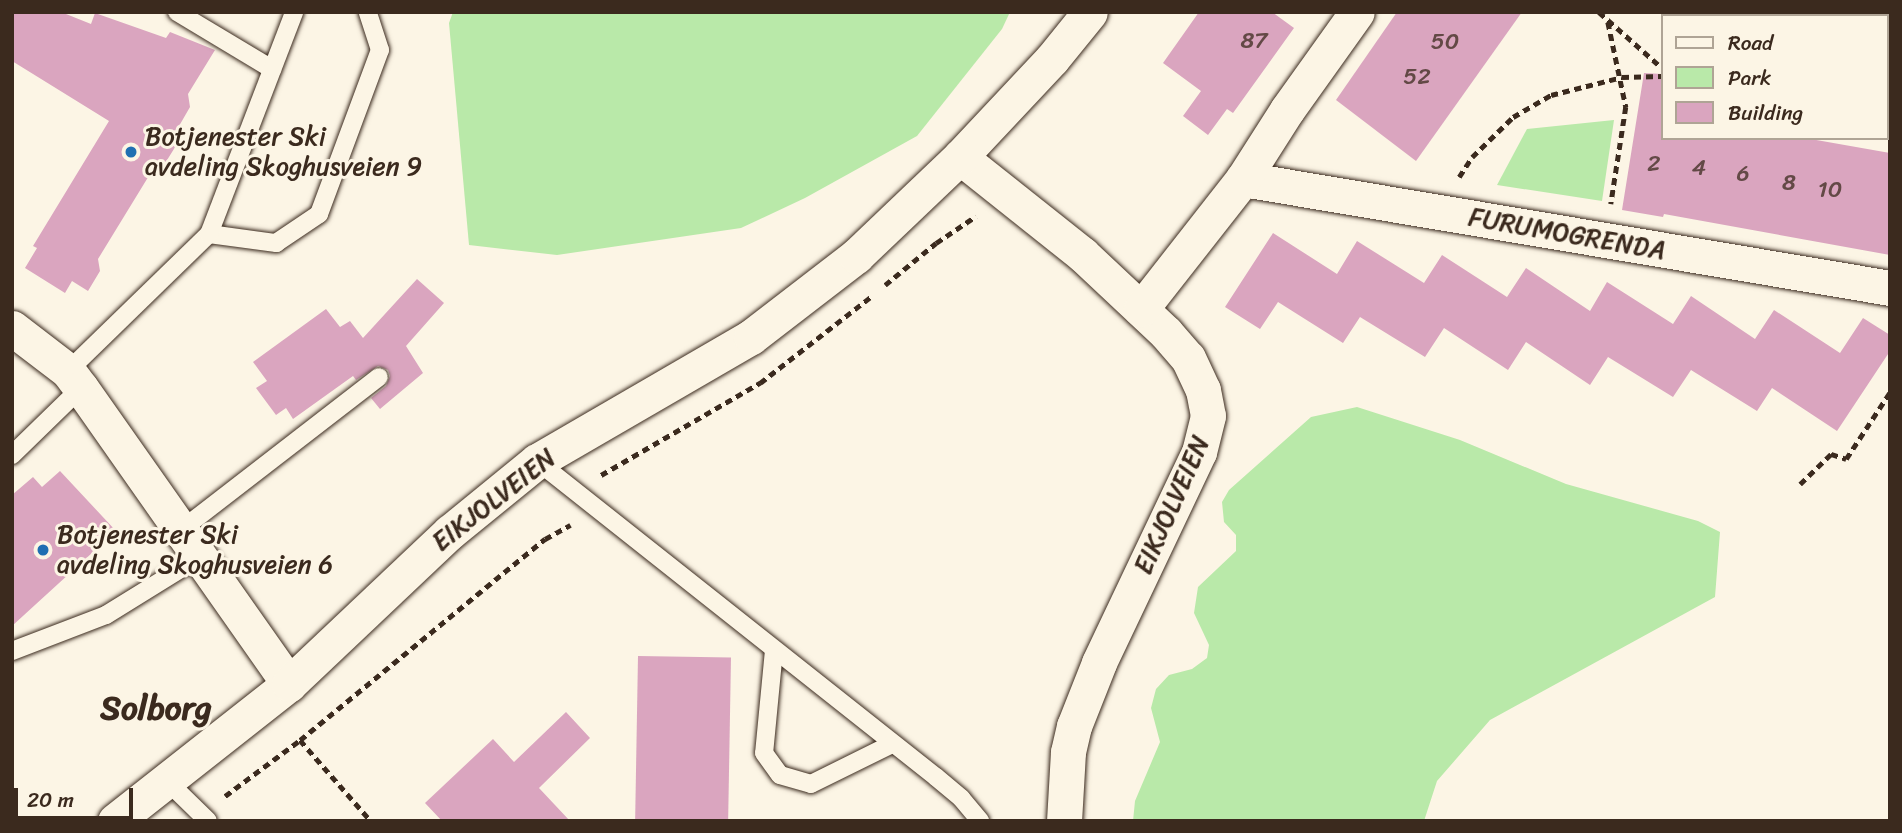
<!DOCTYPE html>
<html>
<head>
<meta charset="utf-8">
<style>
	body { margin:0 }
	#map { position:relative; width:1902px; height:833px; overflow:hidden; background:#fcf5e5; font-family:Sriracha,sans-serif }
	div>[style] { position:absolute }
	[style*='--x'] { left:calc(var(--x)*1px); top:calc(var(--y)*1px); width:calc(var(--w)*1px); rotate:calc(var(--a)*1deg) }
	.green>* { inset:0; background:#b9e9a9 }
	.water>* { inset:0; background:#8dc3eb }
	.building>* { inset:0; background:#daa5bf; transform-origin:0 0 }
	.path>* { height:4.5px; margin-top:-2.25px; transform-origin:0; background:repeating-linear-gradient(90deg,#3b2a1e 0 7px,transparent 0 12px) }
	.roads { filter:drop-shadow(0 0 2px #3b2a1e) drop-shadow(0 0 2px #3b2a1e) }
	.lane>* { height:18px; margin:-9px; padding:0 9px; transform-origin:9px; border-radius:9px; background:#fcf5e5 }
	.street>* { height:35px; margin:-17.5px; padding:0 17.5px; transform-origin:17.5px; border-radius:17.5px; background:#fcf5e5 }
	.dots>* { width:19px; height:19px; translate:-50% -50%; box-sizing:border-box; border:4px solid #fcf5e5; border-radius:50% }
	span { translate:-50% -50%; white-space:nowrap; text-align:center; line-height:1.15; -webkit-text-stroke:6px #fcf5e5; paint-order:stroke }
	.number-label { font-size:23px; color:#634946 }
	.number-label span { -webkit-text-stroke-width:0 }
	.poi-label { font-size:26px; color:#3b2a1e }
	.left { translate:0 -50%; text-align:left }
	.street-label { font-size:26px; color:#3b2a1e }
	.district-label { font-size:33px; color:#3b2a1e; font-weight:700 }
	.frame { position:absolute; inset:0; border:14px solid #3b2a1e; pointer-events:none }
	.legend { position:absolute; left:1661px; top:14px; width:228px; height:126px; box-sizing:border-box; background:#fcf5e5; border:2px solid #afa495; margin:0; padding:9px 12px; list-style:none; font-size:21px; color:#3b2a1e }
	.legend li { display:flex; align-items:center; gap:14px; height:35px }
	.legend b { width:35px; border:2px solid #afa495 }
	.scale { position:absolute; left:14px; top:788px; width:119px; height:32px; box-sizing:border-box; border:4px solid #3b2a1e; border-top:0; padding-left:9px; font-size:21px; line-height:24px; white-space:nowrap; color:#3b2a1e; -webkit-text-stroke:5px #fcf5e5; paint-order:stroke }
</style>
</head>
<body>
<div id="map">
	<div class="green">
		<i style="clip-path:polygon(453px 12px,1010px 12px,1002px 29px,917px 136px,805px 198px,741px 228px,557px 255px,469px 245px,449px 23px)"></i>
		<i style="clip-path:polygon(1614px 120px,1602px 201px,1497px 185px,1527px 129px)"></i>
		<i style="clip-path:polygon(1357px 407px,1460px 440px,1566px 484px,1698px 521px,1720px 532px,1715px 597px,1490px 720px,1437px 781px,1424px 821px,1133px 821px,1135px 801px,1160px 742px,1151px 708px,1156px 689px,1169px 675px,1192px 669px,1207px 658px,1209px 645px,1194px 613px,1198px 587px,1236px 551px,1236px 535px,1224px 522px,1222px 502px,1229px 490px,1311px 417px)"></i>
	</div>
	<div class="water">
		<i style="clip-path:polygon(1841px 12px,1890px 12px,1890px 66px,1886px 67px,1886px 16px,1843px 16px)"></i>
	</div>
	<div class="building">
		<i style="clip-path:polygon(12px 12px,61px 12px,91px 24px,95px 13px,166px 38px,170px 32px,215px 50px,188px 94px,190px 107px,175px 133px,177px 144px,164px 165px,158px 161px,98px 259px,100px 271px,88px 291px,72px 281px,65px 293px,25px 268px,37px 248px,33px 246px,109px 121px,12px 61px)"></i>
		<i style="clip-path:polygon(1199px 12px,1272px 12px,1294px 28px,1233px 113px,1227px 109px,1208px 135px,1183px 116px,1201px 91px,1163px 63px)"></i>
		<i style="clip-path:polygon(1397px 12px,1522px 12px,1416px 161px,1336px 100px)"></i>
		<i style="clip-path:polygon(1644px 73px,1662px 74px,1662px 138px,1805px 138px,1890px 153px,1890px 255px,1664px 214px,1663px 217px,1622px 210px)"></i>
		<i style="clip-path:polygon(1273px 233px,1337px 274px,1357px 241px,1424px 283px,1442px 255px,1507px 297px,1526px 268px,1590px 311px,1607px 282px,1673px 324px,1691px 296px,1755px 339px,1774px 310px,1840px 353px,1863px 318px,1890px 335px,1890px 351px,1837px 431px,1772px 388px,1757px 411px,1691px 370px,1673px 397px,1608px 357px,1590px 385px,1526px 342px,1508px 370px,1444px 328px,1425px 357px,1360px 317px,1343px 343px,1278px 302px,1260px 329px,1225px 307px)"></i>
		<i style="clip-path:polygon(417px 279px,444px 303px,406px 346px,423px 373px,380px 409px,371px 398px,386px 386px,390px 376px,388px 370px,378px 366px,356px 380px,353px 376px,293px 419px,286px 408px,276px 415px,256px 388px,267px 381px,253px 362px,326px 309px,340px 327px,350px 321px,363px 338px)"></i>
		<i style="clip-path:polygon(60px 471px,116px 531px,12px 626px,12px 495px,33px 477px,42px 487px)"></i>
		<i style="left:638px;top:656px;width:93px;height:165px;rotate:1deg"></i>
		<i style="clip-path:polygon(566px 712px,590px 738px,539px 788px,570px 821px,442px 821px,425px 803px,493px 739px,514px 762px)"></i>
	</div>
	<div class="path">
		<i style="--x:1599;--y:12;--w:84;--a:41.6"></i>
		<i style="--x:1750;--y:16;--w:4;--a:-63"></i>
		<i style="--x:1608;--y:22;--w:87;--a:78"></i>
		<i style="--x:1626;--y:107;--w:98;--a:98.8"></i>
		<i style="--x:1886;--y:101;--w:4;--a:0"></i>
		<i style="--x:1459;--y:177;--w:24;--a:-57"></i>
		<i style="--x:1472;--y:157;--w:57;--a:-44.3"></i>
		<i style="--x:1513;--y:117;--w:44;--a:-30.1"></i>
		<i style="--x:1551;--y:95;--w:73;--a:-14.2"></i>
		<i style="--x:1622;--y:77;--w:40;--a:-1.4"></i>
		<i style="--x:885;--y:285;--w:66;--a:-39.5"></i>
		<i style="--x:936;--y:243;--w:48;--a:-34"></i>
		<i style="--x:601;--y:475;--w:184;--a:-30.1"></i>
		<i style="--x:760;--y:383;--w:143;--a:-37.9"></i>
		<i style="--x:1800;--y:484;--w:43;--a:-44.1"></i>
		<i style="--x:1831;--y:454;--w:16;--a:18"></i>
		<i style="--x:1846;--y:459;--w:80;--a:-56.7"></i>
		<i style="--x:300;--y:740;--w:108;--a:48.8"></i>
		<i style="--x:225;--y:796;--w:94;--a:-36.7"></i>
		<i style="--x:300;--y:740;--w:317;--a:-39.4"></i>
		<i style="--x:545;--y:539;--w:29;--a:-29"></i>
	</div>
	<div class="roads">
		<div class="lane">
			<i style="--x:177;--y:12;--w:111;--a:31"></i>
			<i style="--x:209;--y:234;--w:68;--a:7.7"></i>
			<i style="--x:276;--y:243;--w:52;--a:-34"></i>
			<i style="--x:319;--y:214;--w:175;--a:-69.6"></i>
			<i style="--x:380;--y:50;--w:40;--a:-108"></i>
			<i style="--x:68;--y:371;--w:197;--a:-44.2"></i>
			<i style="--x:209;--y:234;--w:238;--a:-69"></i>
			<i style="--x:12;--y:455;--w:96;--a:-44.2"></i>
			<i style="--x:537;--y:461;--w:509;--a:38.38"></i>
			<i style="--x:936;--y:777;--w:33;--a:40"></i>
			<i style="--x:961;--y:798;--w:30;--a:50"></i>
			<i style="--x:181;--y:530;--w:250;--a:-37.7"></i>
			<i style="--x:774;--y:650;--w:103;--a:95.5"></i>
			<i style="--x:764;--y:753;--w:27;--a:54"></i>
			<i style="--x:780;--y:775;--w:32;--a:16"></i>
			<i style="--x:811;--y:784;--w:90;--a:-26.3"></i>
			<i style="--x:12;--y:651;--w:101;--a:-21"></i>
			<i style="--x:106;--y:615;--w:110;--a:-31.7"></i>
			<i style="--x:167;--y:781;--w:57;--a:44.3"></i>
		</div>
		<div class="street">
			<i style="--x:960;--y:157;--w:156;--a:38.5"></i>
			<i style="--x:1082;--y:254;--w:115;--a:43.2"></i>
			<i style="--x:1166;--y:333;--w:33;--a:49"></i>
			<i style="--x:1188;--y:358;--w:35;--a:65"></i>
			<i style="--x:1203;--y:390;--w:26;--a:79"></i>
			<i style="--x:1208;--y:416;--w:37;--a:104"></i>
			<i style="--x:1199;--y:452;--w:233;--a:115.4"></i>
			<i style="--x:1099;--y:663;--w:68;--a:111.6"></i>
			<i style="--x:1074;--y:726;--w:27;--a:103"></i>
			<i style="--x:1068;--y:752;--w:69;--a:93.3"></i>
			<i style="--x:1243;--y:179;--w:656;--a:9.56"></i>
			<i style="--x:1141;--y:309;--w:165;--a:-51.9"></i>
			<i style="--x:1243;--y:179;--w:82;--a:-57.5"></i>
			<i style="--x:1287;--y:110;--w:120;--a:-54.5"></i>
			<i style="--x:12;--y:328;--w:71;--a:37.5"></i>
			<i style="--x:68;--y:371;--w:21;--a:53"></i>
			<i style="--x:81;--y:388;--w:362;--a:54.9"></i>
			<i style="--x:115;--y:821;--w:221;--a:-38.2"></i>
			<i style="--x:289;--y:684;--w:221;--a:-43.4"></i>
			<i style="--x:450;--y:532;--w:112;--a:-39.2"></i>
			<i style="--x:537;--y:461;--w:247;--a:-30.1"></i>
			<i style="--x:751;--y:337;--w:133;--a:-37.6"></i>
			<i style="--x:856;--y:256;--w:144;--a:-43.6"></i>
			<i style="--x:960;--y:157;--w:134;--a:-46.8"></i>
			<i style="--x:1052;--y:59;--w:60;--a:-51"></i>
		</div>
	</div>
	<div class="dots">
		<i style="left:131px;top:152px;background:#1f6fb2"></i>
		<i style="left:43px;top:550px;background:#1f6fb2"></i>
	</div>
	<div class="number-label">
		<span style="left:1254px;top:41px">87</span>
		<span style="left:1445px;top:42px">50</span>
		<span style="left:1417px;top:77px">52</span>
		<span style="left:1654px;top:164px">2</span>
		<span style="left:1699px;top:168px">4</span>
		<span style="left:1743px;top:174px">6</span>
		<span style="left:1789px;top:183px">8</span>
		<span style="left:1830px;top:190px">10</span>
	</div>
	<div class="poi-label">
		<span class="left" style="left:145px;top:152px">Botjenester Ski<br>avdeling Skoghusveien 9</span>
		<span class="left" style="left:57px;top:550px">Botjenester Ski<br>avdeling Skoghusveien 6</span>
	</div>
	<div class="street-label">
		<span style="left:1567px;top:234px;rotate:10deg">FURUMOGRENDA</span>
		<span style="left:494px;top:500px;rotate:-38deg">EIKJOLVEIEN</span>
		<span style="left:1172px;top:505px;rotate:-66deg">EIKJOLVEIEN</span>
	</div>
	<div class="district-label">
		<span style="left:156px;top:709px">Solborg</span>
	</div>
	<div class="frame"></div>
	<ul class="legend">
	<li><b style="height:9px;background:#fcf5e5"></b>Road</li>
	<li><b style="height:19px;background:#b9e9a9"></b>Park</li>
	<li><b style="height:19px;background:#daa5bf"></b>Building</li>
	</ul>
	<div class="scale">20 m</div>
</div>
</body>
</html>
